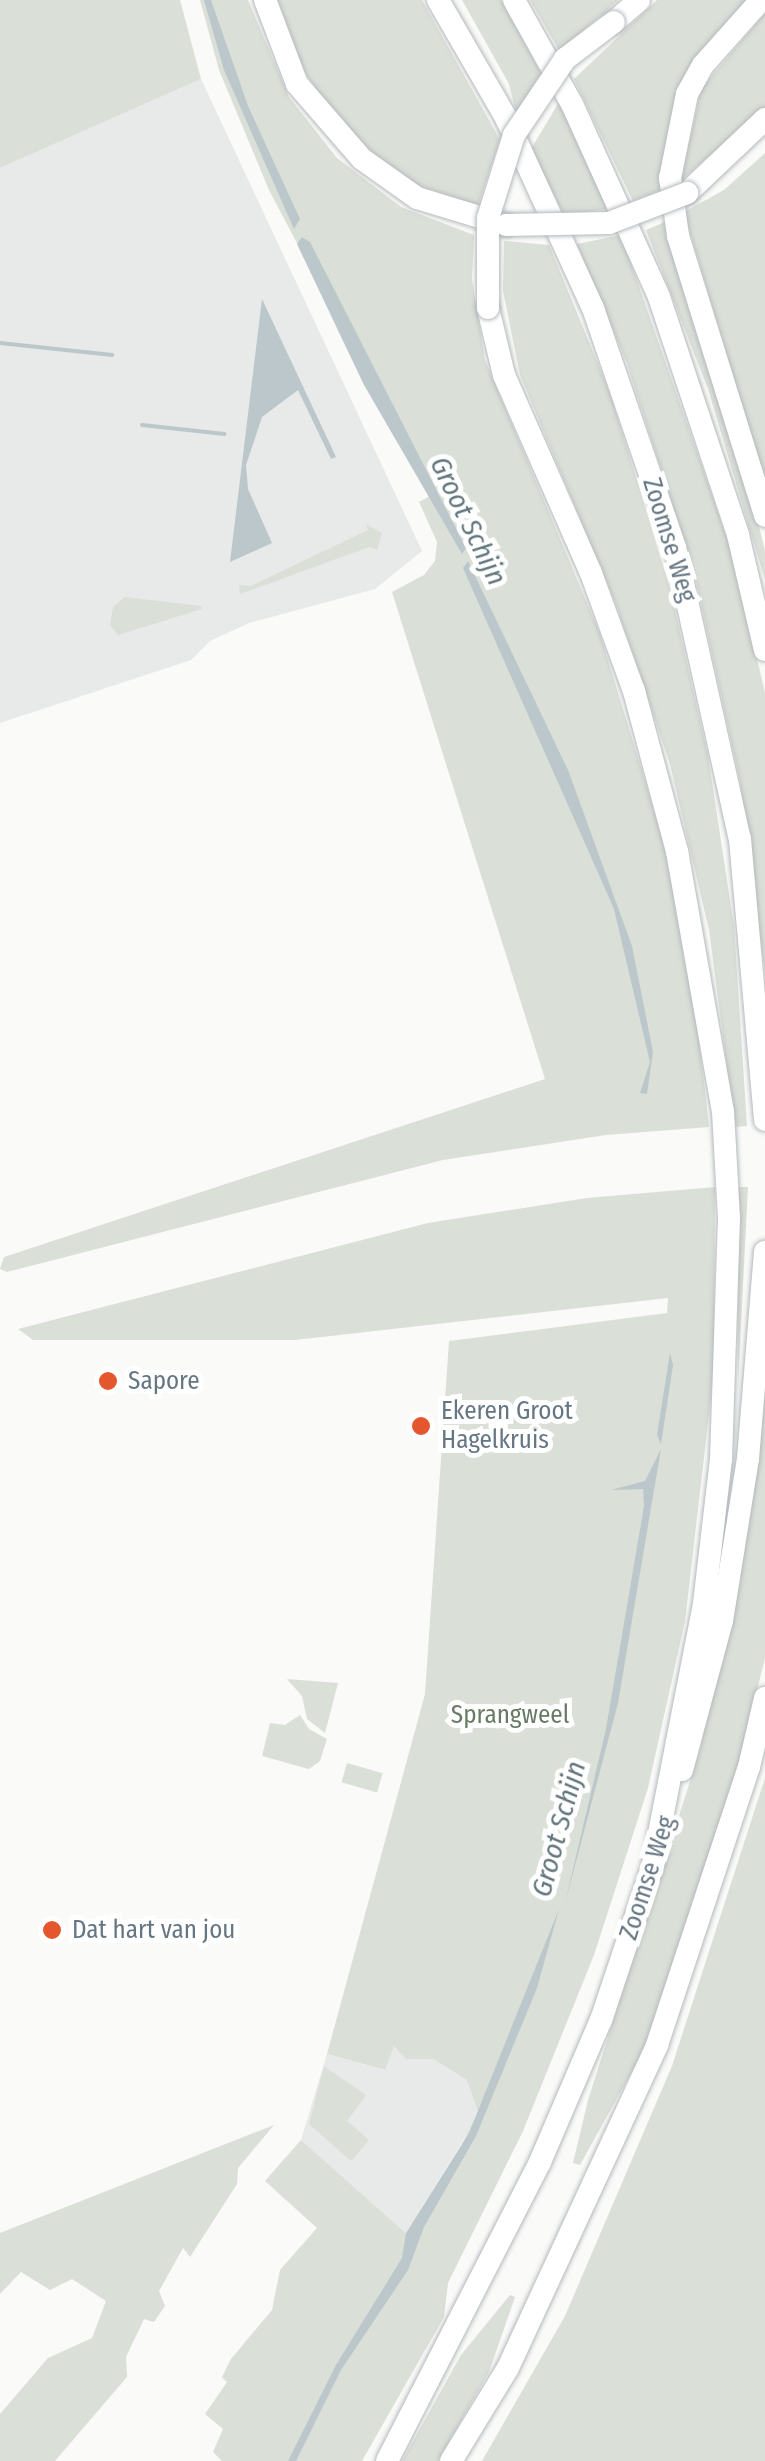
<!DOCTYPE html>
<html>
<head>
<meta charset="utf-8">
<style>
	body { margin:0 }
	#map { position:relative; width:765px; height:2461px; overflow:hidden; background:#fafaf8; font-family:"Fira Sans Condensed",sans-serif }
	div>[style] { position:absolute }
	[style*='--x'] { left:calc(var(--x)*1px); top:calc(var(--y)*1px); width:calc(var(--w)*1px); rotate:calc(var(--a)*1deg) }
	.built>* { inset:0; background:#e8e9e9 }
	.green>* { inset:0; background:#dadfd7; transform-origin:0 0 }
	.water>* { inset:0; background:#bbc7cb }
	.stream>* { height:4px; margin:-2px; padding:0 2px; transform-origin:2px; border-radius:2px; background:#bbc7cb }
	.roads { filter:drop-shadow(0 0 2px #b4b9bd) drop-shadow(0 0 2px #b4b9bd) }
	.highway>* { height:22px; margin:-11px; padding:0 11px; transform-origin:11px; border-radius:11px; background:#fff }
	.bridges { filter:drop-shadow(0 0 2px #b4b9bd) drop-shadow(0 0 2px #b4b9bd) }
	.highway-bridge>* { height:22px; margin:-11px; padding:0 11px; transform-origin:11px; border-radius:11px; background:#fff }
	.dots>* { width:28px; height:28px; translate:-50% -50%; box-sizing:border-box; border:5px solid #fff; border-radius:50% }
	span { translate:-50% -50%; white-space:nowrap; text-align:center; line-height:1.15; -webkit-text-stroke:10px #fff; paint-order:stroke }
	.street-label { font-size:25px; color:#657683 }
	.poi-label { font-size:25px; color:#657683 }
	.left { translate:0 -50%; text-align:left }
	.park-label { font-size:25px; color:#687a64 }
	.water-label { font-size:28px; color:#60757c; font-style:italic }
</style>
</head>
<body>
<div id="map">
	<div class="built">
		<i style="clip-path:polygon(201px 79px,422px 551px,375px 589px,249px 623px,210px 641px,191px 660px,0 723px,0 168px)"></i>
		<i style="clip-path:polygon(396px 2037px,495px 2072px,468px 2133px,406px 2233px,301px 2140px,327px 2054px,384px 2070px)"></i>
	</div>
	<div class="green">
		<i style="clip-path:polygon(0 0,180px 0,201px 79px,0 168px)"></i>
		<i style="clip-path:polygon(200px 0,248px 0,289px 97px,337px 158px,401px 207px,474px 235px,472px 279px,485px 360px,600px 634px,662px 836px,694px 994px,709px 1127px,606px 1135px,443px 1160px,7px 1272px,0 1269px,4px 1257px,545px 1079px,392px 592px,424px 575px,435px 561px,437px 542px,419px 502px,430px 496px,269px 190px,219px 70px)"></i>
		<i style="clip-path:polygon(278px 0,422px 0,500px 140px,478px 206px,414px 184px,351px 138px,303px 70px)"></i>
		<i style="clip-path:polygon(462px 0,501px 0,542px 74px,516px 112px,509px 84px)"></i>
		<i style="clip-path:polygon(530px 0,618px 0,560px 52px)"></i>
		<i style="clip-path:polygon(657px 0,748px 0,705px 47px,677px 96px,663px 189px,633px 201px,574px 79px)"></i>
		<i style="clip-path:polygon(765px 13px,765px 109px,681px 180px,701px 89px)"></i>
		<i style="clip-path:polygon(559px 102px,608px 209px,564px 215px,531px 149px)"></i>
		<i style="clip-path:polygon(765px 153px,765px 482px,684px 212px,724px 190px)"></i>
		<i style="clip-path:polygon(669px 220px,744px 465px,765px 551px,765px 580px,708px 389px,646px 230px)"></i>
		<i style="clip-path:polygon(621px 235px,733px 555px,765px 693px,765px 973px,740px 781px,693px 567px,626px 361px,577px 244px)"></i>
		<i style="clip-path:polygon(504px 241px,549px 245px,610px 393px,670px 588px,708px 756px,734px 926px,747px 1126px,735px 1127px,709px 930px,670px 764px,616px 604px,520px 375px,503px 291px)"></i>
		<i style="clip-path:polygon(366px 524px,382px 533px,377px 550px,369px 547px,240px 594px,239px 585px,251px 586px,368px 530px)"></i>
		<i style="clip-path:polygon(125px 597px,201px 606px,202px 609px,118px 635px,110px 625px,113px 607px)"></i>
		<i style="clip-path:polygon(715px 1187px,714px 1371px,685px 1621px,648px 1788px,594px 1955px,523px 2131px,448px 2283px,444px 2317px,362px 2461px,222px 2461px,213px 2452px,223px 2429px,205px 2414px,227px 2382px,222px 2377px,231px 2359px,272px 2310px,280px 2270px,317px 2228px,265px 2181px,301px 2140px,416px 2242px,478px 2111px,467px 2080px,434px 2059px,406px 2059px,394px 2046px,385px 2070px,327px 2054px,425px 1694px,449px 1341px,667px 1313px,668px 1298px,295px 1340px,33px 1340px,18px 1329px,428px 1223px,587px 1198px)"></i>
		<i style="clip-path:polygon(737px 1187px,748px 1187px,738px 1383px,738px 1270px)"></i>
		<i style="clip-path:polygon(765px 1346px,765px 1658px,740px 1760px,651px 2037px,580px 2165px,573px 2163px,588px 2100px,700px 1750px,729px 1620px)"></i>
		<i style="clip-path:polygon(287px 1679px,338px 1683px,325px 1733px,307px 1719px,302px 1696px)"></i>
		<i style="clip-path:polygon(300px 1715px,309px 1729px,327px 1739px,320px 1761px,309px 1769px,262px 1756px,270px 1723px,285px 1725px)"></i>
		<i style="left:347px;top:1763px;width:37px;height:20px;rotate:16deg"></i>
		<i style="clip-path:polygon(765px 1778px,765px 2461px,482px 2461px,565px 2316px,672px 2066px)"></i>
		<i style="clip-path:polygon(324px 2066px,366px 2095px,347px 2121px,369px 2140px,351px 2161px,309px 2124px)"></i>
		<i style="clip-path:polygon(274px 2125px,238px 2168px,237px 2184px,190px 2257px,183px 2248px,159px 2291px,165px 2306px,154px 2322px,144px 2319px,126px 2357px,127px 2377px,55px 2461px,0 2461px,0 2414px,48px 2358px,92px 2338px,106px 2301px,72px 2279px,50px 2290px,21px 2272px,0 2294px,0 2233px)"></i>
		<i style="clip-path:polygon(510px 2295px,515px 2297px,489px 2372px,438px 2461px,402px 2461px,461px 2355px)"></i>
	</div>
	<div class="water">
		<i style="clip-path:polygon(204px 0,211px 0,248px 106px,300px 219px,294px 229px,224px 70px)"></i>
		<i style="clip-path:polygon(302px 237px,310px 242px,466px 548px,462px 554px,364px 385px,297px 244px)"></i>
		<i style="clip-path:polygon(262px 299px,336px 457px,331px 459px,298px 390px,262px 417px,246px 465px,248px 489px,272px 543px,230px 562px)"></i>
		<i style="clip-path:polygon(468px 561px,568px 770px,632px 946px,653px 1052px,647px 1094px,640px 1093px,650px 1062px,614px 909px,463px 568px)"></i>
		<i style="clip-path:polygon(670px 1353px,673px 1365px,661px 1444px,657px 1435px)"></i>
		<i style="clip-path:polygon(661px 1449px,618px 1703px,565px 1903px,606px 1729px,644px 1506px,643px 1489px,611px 1490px,645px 1481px)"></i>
		<i style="clip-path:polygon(559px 1909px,537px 1988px,476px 2136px,424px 2227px,408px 2270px,341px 2370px,296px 2461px,288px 2461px,336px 2365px,402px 2258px,406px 2233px,469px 2133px)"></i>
	</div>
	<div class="stream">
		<i style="--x:0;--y:343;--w:113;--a:6.1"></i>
		<i style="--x:142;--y:425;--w:83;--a:6.2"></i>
	</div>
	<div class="roads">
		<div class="highway">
			<i style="--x:265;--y:0;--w:90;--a:69.1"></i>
			<i style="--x:297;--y:84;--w:99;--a:49.1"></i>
			<i style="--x:362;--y:159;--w:67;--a:35.3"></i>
			<i style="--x:417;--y:198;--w:93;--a:16.9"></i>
			<i style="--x:438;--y:0;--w:134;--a:60"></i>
			<i style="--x:505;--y:116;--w:211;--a:65.4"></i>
			<i style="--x:593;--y:308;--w:253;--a:71.1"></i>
			<i style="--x:675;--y:547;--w:299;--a:77.5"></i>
			<i style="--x:740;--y:839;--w:282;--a:84.9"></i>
			<i style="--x:514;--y:0;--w:119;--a:60.9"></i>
			<i style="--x:572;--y:104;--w:212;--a:65.7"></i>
			<i style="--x:659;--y:297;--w:251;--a:71.6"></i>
			<i style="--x:738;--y:535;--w:118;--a:76.8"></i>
			<i style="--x:761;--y:0;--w:87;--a:131.7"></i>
			<i style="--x:703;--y:65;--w:33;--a:119"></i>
			<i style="--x:687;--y:94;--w:86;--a:101.4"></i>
			<i style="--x:670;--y:178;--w:59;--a:82.1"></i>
			<i style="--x:678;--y:236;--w:293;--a:72.7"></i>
			<i style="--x:614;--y:22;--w:33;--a:-41"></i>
			<i style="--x:687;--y:193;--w:108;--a:-43.5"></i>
			<i style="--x:488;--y:308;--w:69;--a:76.6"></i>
			<i style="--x:504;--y:375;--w:216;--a:66.3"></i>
			<i style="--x:591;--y:573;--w:126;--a:70"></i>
			<i style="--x:634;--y:691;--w:166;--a:75"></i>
			<i style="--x:677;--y:851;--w:264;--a:80"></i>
			<i style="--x:723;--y:1111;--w:107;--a:86.8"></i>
			<i style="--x:729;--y:1218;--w:241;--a:91.9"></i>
			<i style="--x:721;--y:1459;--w:146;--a:96.7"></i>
			<i style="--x:704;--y:1604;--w:269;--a:101.1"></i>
			<i style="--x:682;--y:1770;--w:154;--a:-75"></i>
			<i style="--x:722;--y:1621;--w:164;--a:-80.9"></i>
			<i style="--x:748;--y:1459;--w:208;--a:-85.3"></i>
			<i style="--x:387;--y:2461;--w:336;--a:-62.9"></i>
			<i style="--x:540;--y:2162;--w:155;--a:-66.8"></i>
			<i style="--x:601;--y:2020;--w:176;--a:-71.5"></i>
			<i style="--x:451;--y:2461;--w:109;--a:-58.5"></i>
			<i style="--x:508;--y:2368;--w:356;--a:-65.2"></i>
			<i style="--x:657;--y:2045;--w:293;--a:-71.7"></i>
			<i style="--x:749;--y:1767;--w:71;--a:-76.9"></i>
		</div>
	</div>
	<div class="bridges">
		<div class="highway-bridge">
			<i style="--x:506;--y:225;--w:103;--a:-1.1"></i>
			<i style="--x:609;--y:223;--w:84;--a:-21"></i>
			<i style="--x:488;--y:308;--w:90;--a:-90"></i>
			<i style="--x:488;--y:218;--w:87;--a:-72.6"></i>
			<i style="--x:514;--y:135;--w:92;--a:-56.1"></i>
			<i style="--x:565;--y:59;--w:61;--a:-37.1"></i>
		</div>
	</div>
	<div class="dots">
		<i style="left:108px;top:1381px;background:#e4572e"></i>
		<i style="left:421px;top:1426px;background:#e4572e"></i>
		<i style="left:52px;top:1930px;background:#e4572e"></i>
	</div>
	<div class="street-label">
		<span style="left:669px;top:540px;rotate:73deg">Zoomse Weg</span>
		<span style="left:648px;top:1878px;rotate:-72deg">Zoomse Weg</span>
	</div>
	<div class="poi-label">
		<span class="left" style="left:128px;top:1381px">Sapore</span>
		<span class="left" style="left:441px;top:1426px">Ekeren Groot<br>Hagelkruis</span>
		<span class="left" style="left:72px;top:1930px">Dat hart van jou</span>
	</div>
	<div class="park-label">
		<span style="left:510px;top:1715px">Sprangweel</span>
	</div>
	<div class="water-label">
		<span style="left:468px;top:521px;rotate:64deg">Groot Schijn</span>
		<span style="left:559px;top:1829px;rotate:-75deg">Groot Schijn</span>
	</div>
</div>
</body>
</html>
